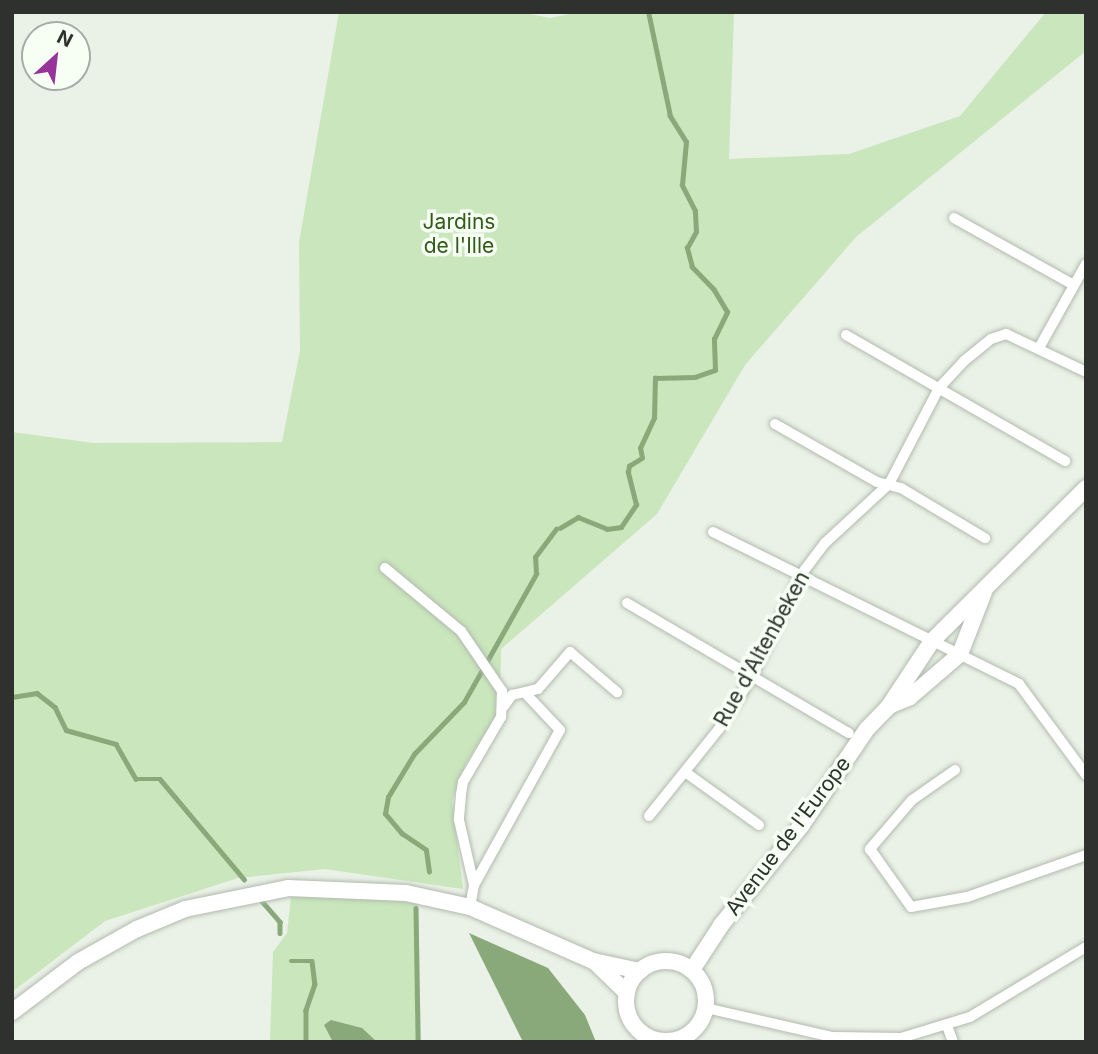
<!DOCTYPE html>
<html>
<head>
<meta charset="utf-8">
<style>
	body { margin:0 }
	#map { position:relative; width:1098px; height:1054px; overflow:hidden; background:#eaf1e6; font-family:Inter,sans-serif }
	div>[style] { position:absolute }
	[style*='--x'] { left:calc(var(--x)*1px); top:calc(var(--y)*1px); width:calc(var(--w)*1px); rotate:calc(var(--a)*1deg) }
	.green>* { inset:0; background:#c9e6bc }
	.water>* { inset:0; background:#89a97b }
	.stream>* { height:4.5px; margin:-2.25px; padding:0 2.25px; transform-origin:2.25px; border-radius:2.25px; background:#89a97b }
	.roads { filter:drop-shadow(0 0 2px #b2baaf) drop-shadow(0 0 2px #b2baaf) }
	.street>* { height:10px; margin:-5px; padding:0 5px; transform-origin:5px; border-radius:5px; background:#fff }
	.secondary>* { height:16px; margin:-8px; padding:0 8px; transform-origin:8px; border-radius:8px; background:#fff }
	.secondary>.ring { margin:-8px; padding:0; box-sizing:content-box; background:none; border:16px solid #fff; border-radius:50% }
	span { translate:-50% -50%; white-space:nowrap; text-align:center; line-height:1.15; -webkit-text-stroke:7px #f7fff4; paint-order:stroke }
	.park-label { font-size:21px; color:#325b1a }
	.street-label { font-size:21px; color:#2e312d }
	.frame { position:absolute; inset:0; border:14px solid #2e312d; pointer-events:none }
	.north { position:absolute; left:21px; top:21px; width:70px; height:70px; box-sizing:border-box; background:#f7fff4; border:2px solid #a7ada4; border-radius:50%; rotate:27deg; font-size:19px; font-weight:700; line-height:28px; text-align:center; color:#2e312d }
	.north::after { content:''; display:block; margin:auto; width:24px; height:32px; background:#96349b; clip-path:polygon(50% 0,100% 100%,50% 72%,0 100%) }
</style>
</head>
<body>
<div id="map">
	<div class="green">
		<i style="clip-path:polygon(339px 12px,520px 12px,550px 18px,579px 12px,734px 12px,729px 159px,849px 154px,960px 116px,1046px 12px,1086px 12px,1086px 51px,856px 237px,745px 365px,657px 514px,501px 649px,500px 710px,466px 763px,452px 800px,463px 889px,325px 869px,238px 878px,105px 921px,12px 992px,12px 432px,93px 443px,282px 442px,300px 351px,299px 243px)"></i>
		<i style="clip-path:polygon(368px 896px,418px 904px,421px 1042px,270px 1042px,273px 952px,287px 933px,291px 897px)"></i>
	</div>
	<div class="water">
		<i style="clip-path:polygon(469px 933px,548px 968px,585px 1015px,596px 1042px,523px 1042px)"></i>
		<i style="clip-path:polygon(331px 1020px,362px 1028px,377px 1042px,333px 1042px,324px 1025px)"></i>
	</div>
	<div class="stream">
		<i style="--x:560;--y:528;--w:21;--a:-31"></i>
		<i style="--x:578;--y:517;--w:31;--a:22"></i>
		<i style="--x:607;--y:529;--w:14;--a:-8"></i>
		<i style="--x:621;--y:527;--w:27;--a:-56"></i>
		<i style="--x:636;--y:505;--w:34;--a:-104"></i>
		<i style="--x:628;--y:472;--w:6;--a:-81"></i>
		<i style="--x:629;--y:466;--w:15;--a:-32"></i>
		<i style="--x:642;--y:458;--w:10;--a:-101"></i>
		<i style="--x:640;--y:448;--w:33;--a:-65"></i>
		<i style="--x:654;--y:418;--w:40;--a:-88.6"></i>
		<i style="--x:655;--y:378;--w:40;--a:-1.4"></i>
		<i style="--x:695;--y:377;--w:21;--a:-19"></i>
		<i style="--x:715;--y:370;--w:31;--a:-92"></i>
		<i style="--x:714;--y:339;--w:30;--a:-64"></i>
		<i style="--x:727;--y:312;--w:26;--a:-121"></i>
		<i style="--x:714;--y:290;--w:32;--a:-134"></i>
		<i style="--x:692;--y:267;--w:20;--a:-105"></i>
		<i style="--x:687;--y:248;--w:18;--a:-61"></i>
		<i style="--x:696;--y:232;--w:21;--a:-93"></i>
		<i style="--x:695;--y:211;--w:29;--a:-117"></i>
		<i style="--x:682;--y:185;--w:43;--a:-84.7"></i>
		<i style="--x:686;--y:142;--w:31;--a:-122"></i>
		<i style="--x:670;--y:116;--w:106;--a:-101.9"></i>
		<i style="--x:12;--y:697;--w:25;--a:-9"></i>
		<i style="--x:37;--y:693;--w:23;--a:38"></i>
		<i style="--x:55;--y:707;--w:25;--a:64"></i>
		<i style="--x:66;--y:730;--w:52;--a:15.6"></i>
		<i style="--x:116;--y:744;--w:40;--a:60.3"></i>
		<i style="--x:136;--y:779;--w:24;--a:0"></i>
		<i style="--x:160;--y:779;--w:131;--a:50"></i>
		<i style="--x:429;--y:872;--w:22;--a:-98"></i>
		<i style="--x:426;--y:850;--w:29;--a:-146"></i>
		<i style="--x:402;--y:834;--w:26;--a:-130"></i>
		<i style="--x:385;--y:814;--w:17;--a:-80"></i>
		<i style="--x:388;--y:797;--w:50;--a:-58.8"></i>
		<i style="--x:414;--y:754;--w:72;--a:-46.1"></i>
		<i style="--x:464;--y:702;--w:147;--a:-60.6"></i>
		<i style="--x:536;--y:574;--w:17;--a:-93"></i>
		<i style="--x:535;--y:557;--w:35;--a:-53"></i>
		<i style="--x:261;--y:900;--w:29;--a:49"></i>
		<i style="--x:280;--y:922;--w:11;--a:90"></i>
		<i style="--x:416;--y:908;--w:134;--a:89.1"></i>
		<i style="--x:291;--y:961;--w:21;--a:0"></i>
		<i style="--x:312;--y:961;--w:23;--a:83"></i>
		<i style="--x:315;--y:984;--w:28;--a:109"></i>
		<i style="--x:306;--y:1010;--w:32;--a:90"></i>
	</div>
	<div class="roads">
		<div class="street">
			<i style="--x:954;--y:218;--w:137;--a:29.2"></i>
			<i style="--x:846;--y:335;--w:253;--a:29.9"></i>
			<i style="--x:1039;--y:348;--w:96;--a:-60.8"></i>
			<i style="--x:775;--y:424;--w:117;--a:29.6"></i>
			<i style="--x:877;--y:482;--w:25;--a:14"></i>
			<i style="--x:901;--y:488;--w:98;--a:30.8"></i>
			<i style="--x:713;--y:532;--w:342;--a:26.4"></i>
			<i style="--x:1019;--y:684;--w:113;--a:53.6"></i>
			<i style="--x:385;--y:568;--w:99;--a:39.7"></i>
			<i style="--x:461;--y:631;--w:73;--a:55.7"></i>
			<i style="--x:502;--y:691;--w:26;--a:92"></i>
			<i style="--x:501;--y:717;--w:75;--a:120.3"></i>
			<i style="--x:463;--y:782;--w:13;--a:99"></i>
			<i style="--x:461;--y:795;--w:25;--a:95"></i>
			<i style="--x:459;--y:820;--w:67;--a:77"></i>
			<i style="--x:474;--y:885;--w:22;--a:100"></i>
			<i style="--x:627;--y:603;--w:257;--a:30.4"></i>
			<i style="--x:504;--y:706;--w:14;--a:-54"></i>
			<i style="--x:512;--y:695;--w:27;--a:-13"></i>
			<i style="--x:538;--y:689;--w:49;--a:-49.1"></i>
			<i style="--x:570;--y:652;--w:62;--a:40.4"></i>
			<i style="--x:955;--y:770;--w:52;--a:145.1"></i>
			<i style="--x:912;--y:800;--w:65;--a:130.6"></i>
			<i style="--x:870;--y:849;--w:71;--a:54.7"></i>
			<i style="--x:911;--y:907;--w:57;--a:-10.1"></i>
			<i style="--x:967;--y:897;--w:126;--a:-19.4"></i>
			<i style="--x:685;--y:772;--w:91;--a:35.6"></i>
			<i style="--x:649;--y:816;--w:112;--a:-51.2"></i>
			<i style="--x:719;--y:729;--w:64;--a:-57.8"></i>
			<i style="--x:753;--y:675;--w:110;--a:-64.6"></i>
			<i style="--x:800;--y:576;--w:41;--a:-52.9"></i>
			<i style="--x:825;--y:543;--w:87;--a:-42.7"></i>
			<i style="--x:889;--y:484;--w:108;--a:-62.5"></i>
			<i style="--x:939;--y:388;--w:37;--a:-47"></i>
			<i style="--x:964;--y:361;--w:35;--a:-39"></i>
			<i style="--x:991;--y:339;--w:16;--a:-18"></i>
			<i style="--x:1006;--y:334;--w:89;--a:25.4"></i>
			<i style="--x:474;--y:885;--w:177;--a:-61"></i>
			<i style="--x:560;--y:730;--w:48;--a:-133.3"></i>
			<i style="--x:706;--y:1008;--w:130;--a:12.9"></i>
			<i style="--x:833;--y:1037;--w:68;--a:0.8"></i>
			<i style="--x:901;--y:1038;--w:72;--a:-16.9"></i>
			<i style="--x:970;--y:1017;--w:135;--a:-31.1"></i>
			<i style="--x:947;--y:1026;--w:17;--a:69"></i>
		</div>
		<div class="secondary">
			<i style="--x:889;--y:706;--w:23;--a:-23"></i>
			<i style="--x:910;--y:697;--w:66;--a:-40.7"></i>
			<i style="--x:960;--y:654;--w:66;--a:-68.8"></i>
			<i class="ring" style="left:626px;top:961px;width:64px;height:64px"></i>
			<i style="--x:596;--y:963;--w:43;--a:44.1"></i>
			<i style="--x:692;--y:970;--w:55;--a:-56.9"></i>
			<i style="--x:722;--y:924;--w:126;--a:-51.1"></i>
			<i style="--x:801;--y:826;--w:117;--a:-55.8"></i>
			<i style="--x:867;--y:729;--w:32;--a:-46"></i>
			<i style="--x:889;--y:706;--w:78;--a:-56.5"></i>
			<i style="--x:932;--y:641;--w:217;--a:-44.8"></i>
			<i style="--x:12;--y:1012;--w:83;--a:-37.1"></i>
			<i style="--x:78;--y:962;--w:68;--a:-29.2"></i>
			<i style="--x:137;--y:929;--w:52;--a:-22.6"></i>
			<i style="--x:185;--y:909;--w:105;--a:-11.5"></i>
			<i style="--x:288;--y:888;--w:118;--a:2.4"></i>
			<i style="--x:406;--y:893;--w:66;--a:12.3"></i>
			<i style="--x:470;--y:907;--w:134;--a:23.7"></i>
			<i style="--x:593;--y:961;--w:48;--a:12"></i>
		</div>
	</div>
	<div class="park-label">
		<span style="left:459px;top:234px">Jardins<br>de l'Ille</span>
	</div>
	<div class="street-label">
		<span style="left:762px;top:649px;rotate:-61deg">Rue d'Altenbeken</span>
		<span style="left:788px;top:836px;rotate:-53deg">Avenue de l'Europe</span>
	</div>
	<div class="frame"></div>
	<div class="north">N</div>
</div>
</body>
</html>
